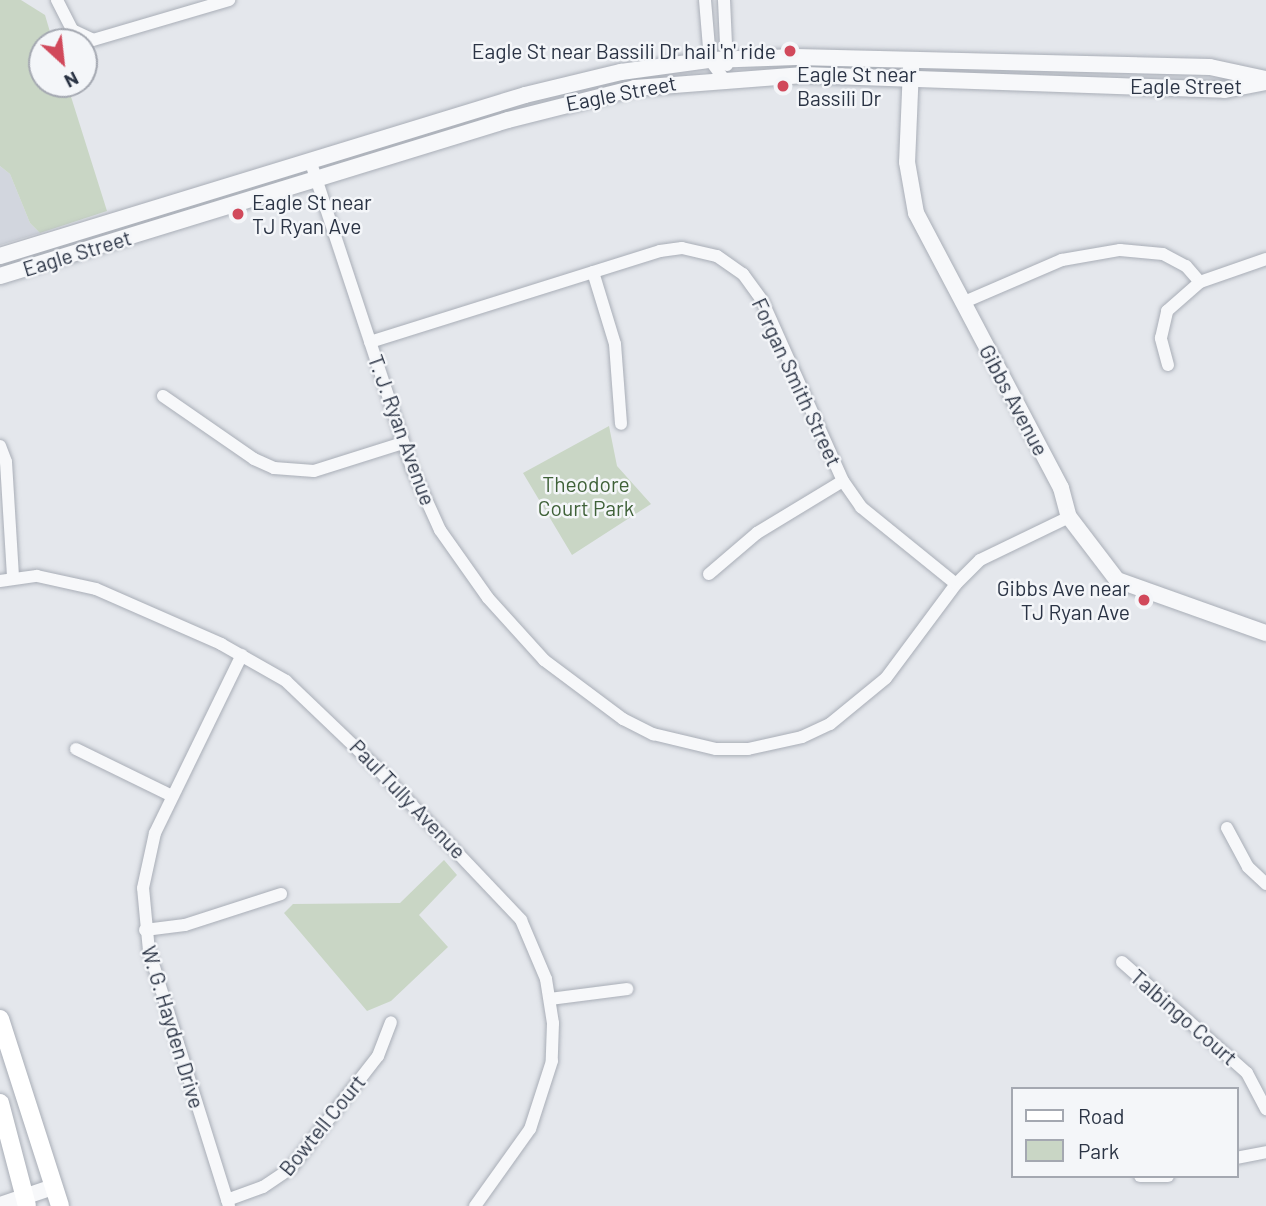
<!DOCTYPE html>
<html>
<head>
<meta charset="utf-8">
<style>
	body { margin:0 }
	#map { position:relative; width:1266px; height:1206px; overflow:hidden; background:#e4e7ec; font-family:Barlow,sans-serif }
	div>[style] { position:absolute }
	[style*='--x'] { left:calc(var(--x)*1px); top:calc(var(--y)*1px); width:calc(var(--w)*1px); rotate:calc(var(--a)*1deg) }
	.built>* { inset:0; background:#d2d6de }
	.green>* { inset:0; background:#c9d6c5 }
	.roads { filter:drop-shadow(0 0 2px #a9aeb7) drop-shadow(0 0 2px #a9aeb7) }
	.minor>* { height:12px; margin:-6px; padding:0 6px; transform-origin:6px; border-radius:6px; background:#f7f8fa }
	.tertiary>* { height:16px; margin:-8px; padding:0 8px; transform-origin:8px; border-radius:8px; background:#f7f8fa }
	.secondary>* { height:18px; margin:-9px; padding:0 9px; transform-origin:9px; border-radius:9px; background:#fff }
	.dots>* { width:19px; height:19px; translate:-50% -50%; box-sizing:border-box; border:4px solid #f4f6f9; border-radius:50% }
	span { translate:-50% -50%; white-space:nowrap; text-align:center; line-height:1.15; -webkit-text-stroke:5px #f4f6f9; paint-order:stroke }
	.poi-label { font-size:21px; color:#2b3445 }
	.right { translate:-100% -50%; text-align:right }
	.left { translate:0 -50%; text-align:left }
	.street-label { font-size:21px; color:#2b3445 }
	.park-label { font-size:21px; color:#3f6138 }
	.legend { position:absolute; left:1011px; top:1087px; width:228px; height:91px; box-sizing:border-box; background:#f4f6f9; border:2px solid #a4a8b1; margin:0; padding:9px 12px; list-style:none; font-size:21px; color:#2b3445 }
	.legend li { display:flex; align-items:center; gap:14px; height:35px }
	.legend b { width:35px; border:2px solid #a4a8b1 }
	.north { position:absolute; left:28px; top:28px; width:70px; height:70px; box-sizing:border-box; background:#f4f6f9; border:2px solid #a4a8b1; border-radius:50%; rotate:153deg; font-size:19px; font-weight:700; line-height:28px; text-align:center; color:#2b3445 }
	.north::after { content:''; display:block; margin:auto; width:24px; height:32px; background:#d1495b; clip-path:polygon(50% 0,100% 100%,50% 72%,0 100%) }
</style>
</head>
<body>
<div id="map">
	<div class="built">
		<i style="clip-path:polygon(0 166px,10px 174px,30px 223px,40px 233px,0 245px)"></i>
	</div>
	<div class="green">
		<i style="clip-path:polygon(0 0,21px 0,45px 15px,53px 42px,42px 42px,42px 84px,67px 84px,107px 211px,40px 233px,30px 223px,10px 174px,0 166px)"></i>
		<i style="clip-path:polygon(609px 426px,617px 466px,651px 504px,572px 555px,523px 473px)"></i>
		<i style="clip-path:polygon(444px 860px,457px 875px,419px 915px,448px 947px,391px 1001px,367px 1011px,284px 913px,293px 904px,400px 903px)"></i>
	</div>
	<div class="roads">
		<div class="minor">
			<i style="--x:57;--y:0;--w:34;--a:63"></i>
			<i style="--x:72;--y:30;--w:23;--a:25"></i>
			<i style="--x:93;--y:40;--w:142;--a:-16.4"></i>
			<i style="--x:705;--y:0;--w:60;--a:85.2"></i>
			<i style="--x:710;--y:60;--w:22;--a:54"></i>
			<i style="--x:724;--y:0;--w:65;--a:87.4"></i>
			<i style="--x:311;--y:163;--w:321;--a:71.7"></i>
			<i style="--x:412;--y:468;--w:68;--a:65.7"></i>
			<i style="--x:440;--y:530;--w:83;--a:54.8"></i>
			<i style="--x:488;--y:598;--w:84;--a:47.9"></i>
			<i style="--x:544;--y:660;--w:99;--a:36.8"></i>
			<i style="--x:623;--y:719;--w:34;--a:27"></i>
			<i style="--x:653;--y:734;--w:65;--a:13.4"></i>
			<i style="--x:716;--y:749;--w:32;--a:0"></i>
			<i style="--x:748;--y:749;--w:55;--a:-12.5"></i>
			<i style="--x:802;--y:737;--w:31;--a:-25"></i>
			<i style="--x:830;--y:724;--w:72;--a:-39.4"></i>
			<i style="--x:886;--y:678;--w:117;--a:-53.3"></i>
			<i style="--x:956;--y:584;--w:34;--a:-45"></i>
			<i style="--x:980;--y:560;--w:99;--a:-25.8"></i>
			<i style="--x:593;--y:272;--w:75;--a:73"></i>
			<i style="--x:615;--y:344;--w:80;--a:85.7"></i>
			<i style="--x:962;--y:303;--w:109;--a:-23.3"></i>
			<i style="--x:1062;--y:260;--w:59;--a:-9.8"></i>
			<i style="--x:1120;--y:250;--w:43;--a:5.3"></i>
			<i style="--x:1163;--y:254;--w:26;--a:28"></i>
			<i style="--x:1186;--y:266;--w:21;--a:49"></i>
			<i style="--x:370;--y:342;--w:304;--a:-17.4"></i>
			<i style="--x:660;--y:251;--w:22;--a:-8"></i>
			<i style="--x:682;--y:248;--w:36;--a:13"></i>
			<i style="--x:717;--y:256;--w:32;--a:35"></i>
			<i style="--x:743;--y:274;--w:32;--a:54"></i>
			<i style="--x:762;--y:300;--w:198;--a:65.9"></i>
			<i style="--x:843;--y:481;--w:32;--a:55"></i>
			<i style="--x:861;--y:507;--w:122;--a:39"></i>
			<i style="--x:1168;--y:365;--w:28;--a:-105"></i>
			<i style="--x:1161;--y:338;--w:28;--a:-77"></i>
			<i style="--x:1167;--y:311;--w:44;--a:-41.3"></i>
			<i style="--x:1200;--y:282;--w:70;--a:-19.2"></i>
			<i style="--x:163;--y:396;--w:111;--a:34.7"></i>
			<i style="--x:254;--y:459;--w:22;--a:24"></i>
			<i style="--x:274;--y:468;--w:40;--a:4.3"></i>
			<i style="--x:314;--y:471;--w:93;--a:-17.5"></i>
			<i style="--x:0;--y:446;--w:17;--a:69"></i>
			<i style="--x:6;--y:462;--w:116;--a:86.5"></i>
			<i style="--x:709;--y:574;--w:63;--a:-40.5"></i>
			<i style="--x:757;--y:533;--w:100;--a:-31.2"></i>
			<i style="--x:0;--y:581;--w:37;--a:-8"></i>
			<i style="--x:37;--y:576;--w:60;--a:12.4"></i>
			<i style="--x:96;--y:589;--w:137;--a:23.7"></i>
			<i style="--x:221;--y:644;--w:75;--a:29.6"></i>
			<i style="--x:286;--y:681;--w:124;--a:43.7"></i>
			<i style="--x:376;--y:767;--w:211;--a:46.5"></i>
			<i style="--x:521;--y:920;--w:64;--a:67"></i>
			<i style="--x:546;--y:979;--w:45;--a:81"></i>
			<i style="--x:553;--y:1023;--w:38;--a:92"></i>
			<i style="--x:552;--y:1061;--w:71;--a:107.9"></i>
			<i style="--x:530;--y:1129;--w:95;--a:125.5"></i>
			<i style="--x:76;--y:749;--w:107;--a:26.1"></i>
			<i style="--x:1227;--y:828;--w:44;--a:61.7"></i>
			<i style="--x:1248;--y:867;--w:25;--a:43"></i>
			<i style="--x:145;--y:930;--w:40;--a:-7.1"></i>
			<i style="--x:185;--y:925;--w:101;--a:-17.9"></i>
			<i style="--x:1122;--y:962;--w:167;--a:41.6"></i>
			<i style="--x:1247;--y:1073;--w:41;--a:62.2"></i>
			<i style="--x:550;--y:999;--w:78;--a:-7.4"></i>
			<i style="--x:1236;--y:1158;--w:31;--a:-11"></i>
			<i style="--x:1140;--y:1176;--w:28;--a:0"></i>
			<i style="--x:227;--y:1200;--w:38;--a:-20"></i>
			<i style="--x:263;--y:1187;--w:32;--a:-34"></i>
			<i style="--x:290;--y:1169;--w:143;--a:-52.1"></i>
			<i style="--x:378;--y:1056;--w:36;--a:-69"></i>
			<i style="--x:229;--y:1206;--w:267;--a:-107.4"></i>
			<i style="--x:149;--y:951;--w:63;--a:-95.4"></i>
			<i style="--x:143;--y:888;--w:56;--a:-77.7"></i>
			<i style="--x:155;--y:833;--w:198;--a:-64"></i>
		</div>
		<div class="tertiary">
			<i style="--x:911;--y:68;--w:94;--a:92.4"></i>
			<i style="--x:907;--y:162;--w:52;--a:80"></i>
			<i style="--x:916;--y:213;--w:311;--a:62.2"></i>
			<i style="--x:1061;--y:488;--w:30;--a:75"></i>
			<i style="--x:1069;--y:517;--w:79;--a:52.7"></i>
			<i style="--x:1117;--y:580;--w:158;--a:19.6"></i>
			<i style="--x:0;--y:256;--w:549;--a:-17.05"></i>
			<i style="--x:525;--y:95;--w:99;--a:-13.5"></i>
			<i style="--x:621;--y:72;--w:90;--a:-7.7"></i>
			<i style="--x:710;--y:60;--w:86;--a:-2"></i>
			<i style="--x:796;--y:57;--w:414;--a:1.4"></i>
			<i style="--x:1210;--y:67;--w:57;--a:12.1"></i>
			<i style="--x:0;--y:276;--w:531;--a:-17.07"></i>
			<i style="--x:508;--y:120;--w:131;--a:-14.1"></i>
			<i style="--x:635;--y:88;--w:169;--a:-4.4"></i>
			<i style="--x:803;--y:75;--w:422;--a:2"></i>
			<i style="--x:1225;--y:90;--w:42;--a:-11"></i>
			<i style="--x:0;--y:1205;--w:56;--a:-18.8"></i>
		</div>
		<div class="secondary">
			<i style="--x:0;--y:1019;--w:196;--a:72.2"></i>
			<i style="--x:0;--y:1103;--w:106;--a:75.3"></i>
		</div>
	</div>
	<div class="dots">
		<i style="left:790px;top:51px;background:#d1495b"></i>
		<i style="left:783px;top:86px;background:#d1495b"></i>
		<i style="left:238px;top:214px;background:#d1495b"></i>
		<i style="left:1144px;top:600px;background:#d1495b"></i>
	</div>
	<div class="poi-label">
		<span class="right" style="left:776px;top:51px">Eagle St near Bassili Dr hail 'n' ride</span>
		<span class="left" style="left:797px;top:86px">Eagle St near<br>Bassili Dr</span>
		<span class="left" style="left:252px;top:214px">Eagle St near<br>TJ Ryan Ave</span>
		<span class="right" style="left:1130px;top:600px">Gibbs Ave near<br>TJ Ryan Ave</span>
	</div>
	<div class="street-label">
		<span style="left:1186px;top:86px">Eagle Street</span>
		<span style="left:621px;top:93px;rotate:-11deg">Eagle Street</span>
		<span style="left:77px;top:253px;rotate:-17deg">Eagle Street</span>
		<span style="left:797px;top:382px;rotate:65deg">Forgan Smith Street</span>
		<span style="left:1014px;top:400px;rotate:62deg">Gibbs Avenue</span>
		<span style="left:402px;top:430px;rotate:70deg">T. J. Ryan Avenue</span>
		<span style="left:408px;top:799px;rotate:46deg">Paul Tully Avenue</span>
		<span style="left:1184px;top:1017px;rotate:41deg">Talbingo Court</span>
		<span style="left:173px;top:1027px;rotate:73deg">W. G. Hayden Drive</span>
		<span style="left:322px;top:1125px;rotate:-51deg">Bowtell Court</span>
	</div>
	<div class="park-label">
		<span style="left:586px;top:496px">Theodore<br>Court Park</span>
	</div>
	<ul class="legend">
	<li><b style="height:9px;background:#fff"></b>Road</li>
	<li><b style="height:19px;background:#c9d6c5"></b>Park</li>
	</ul>
	<div class="north">N</div>
</div>
</body>
</html>
